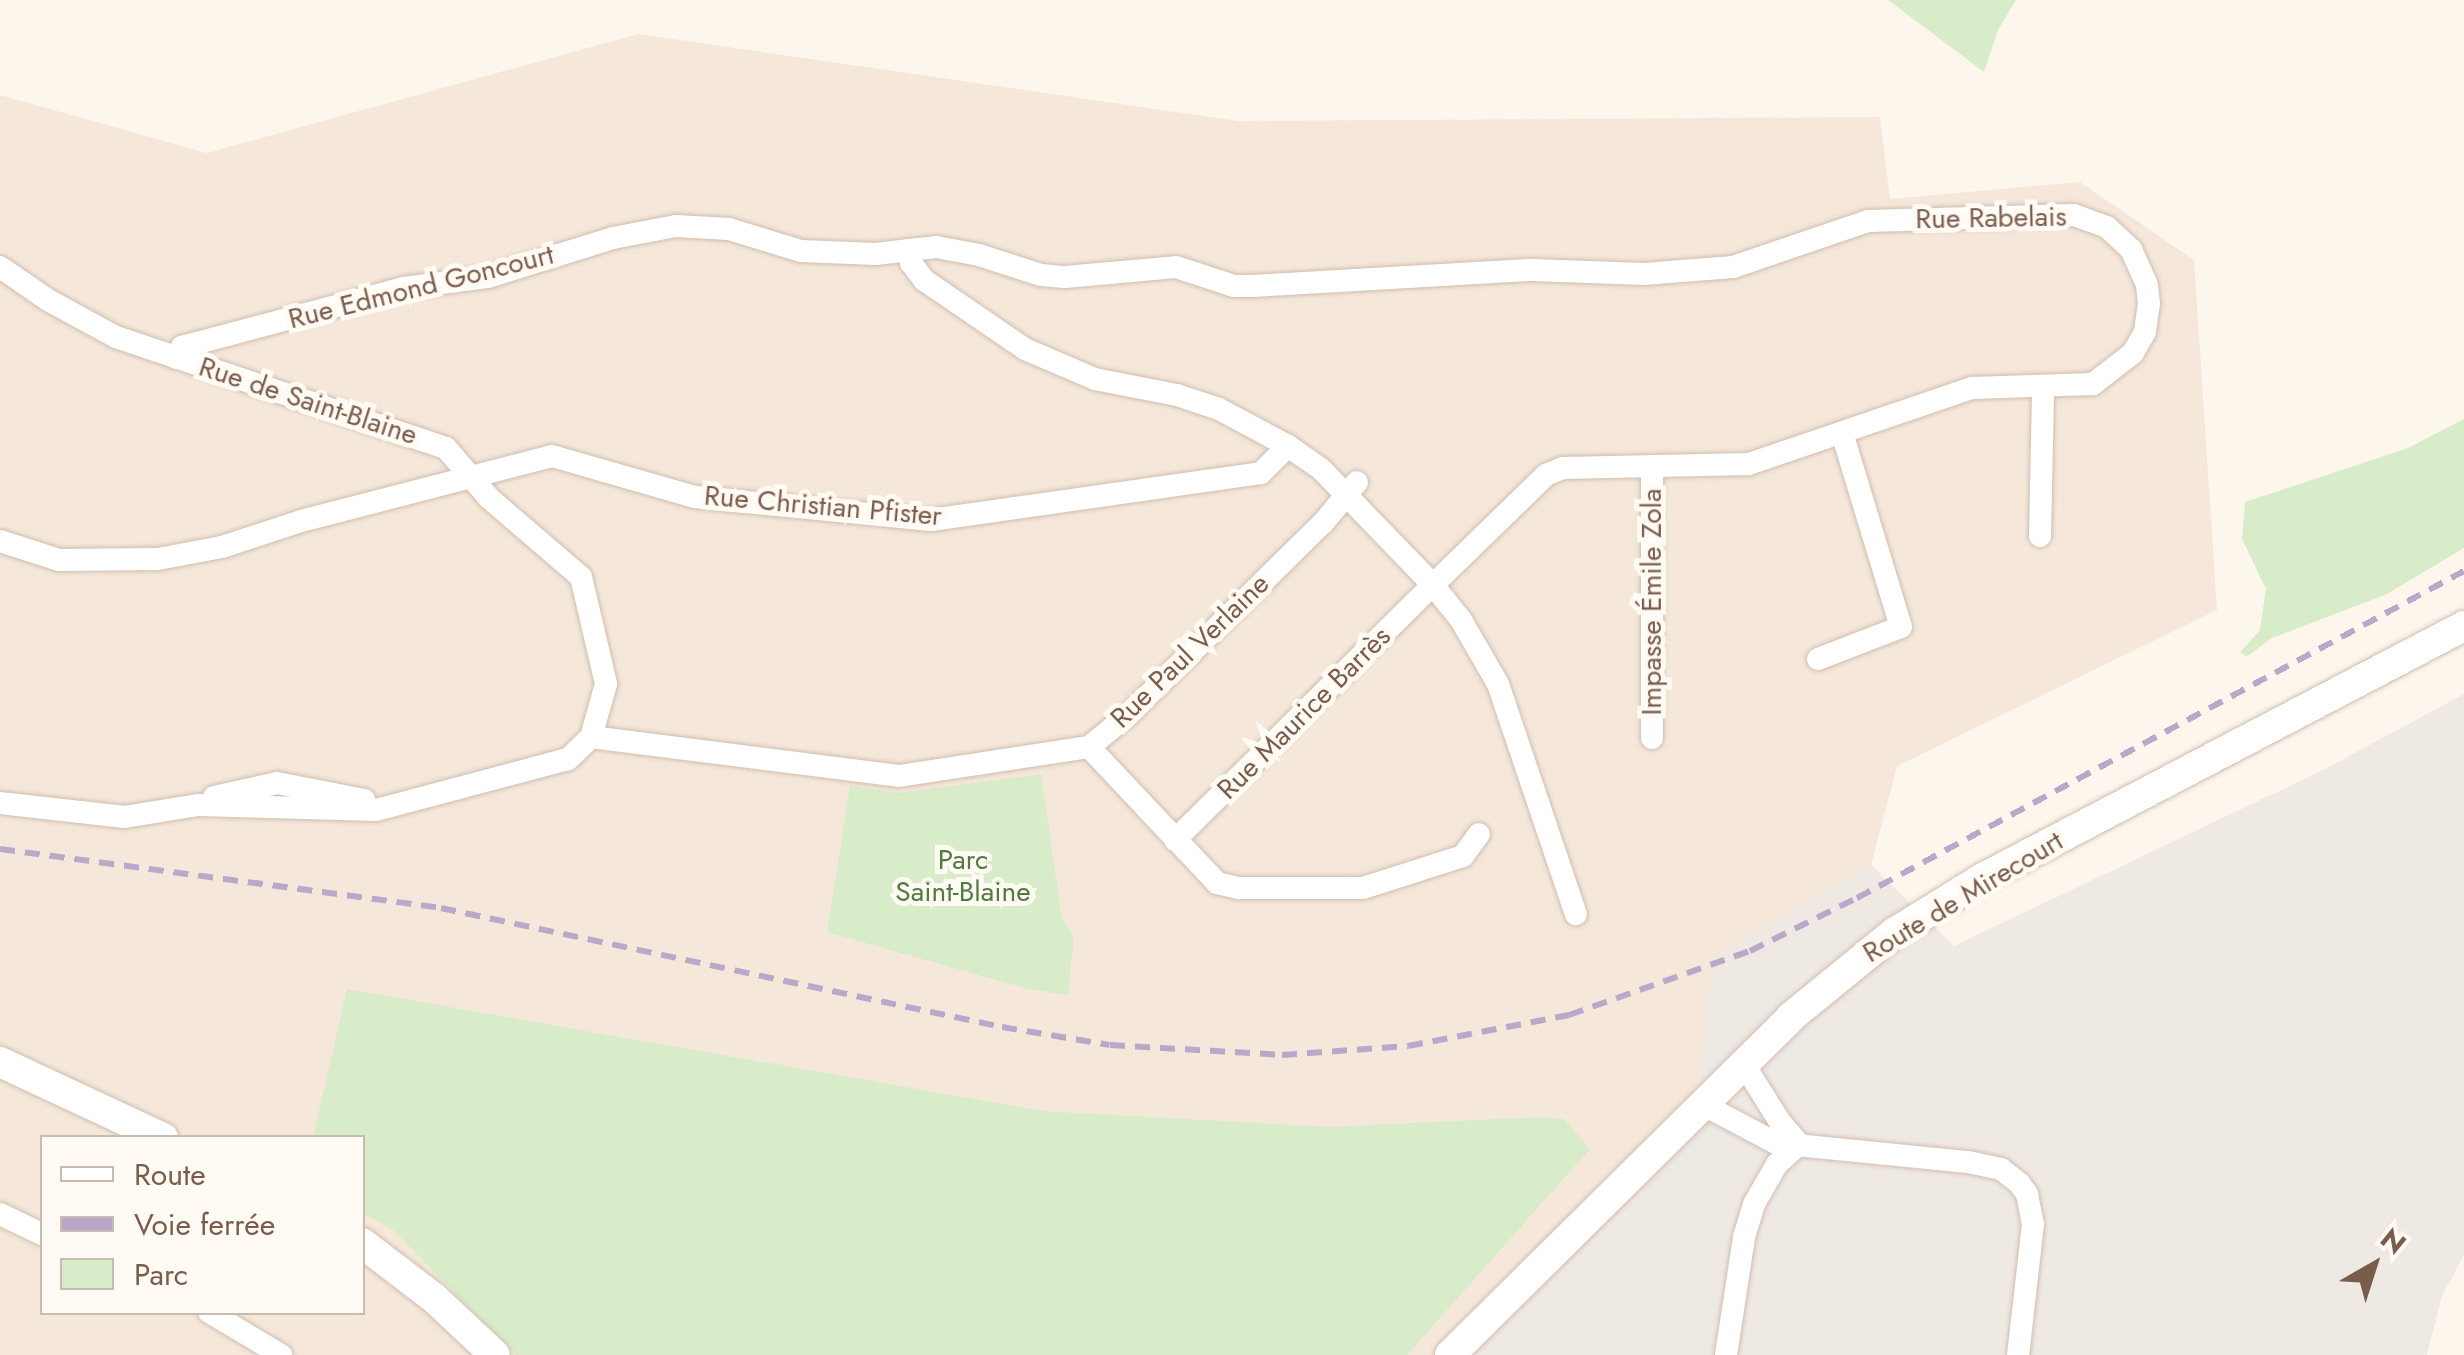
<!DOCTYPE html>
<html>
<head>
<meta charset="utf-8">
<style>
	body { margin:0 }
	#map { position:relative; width:2464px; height:1355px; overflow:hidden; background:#fdf6ec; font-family:Jost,sans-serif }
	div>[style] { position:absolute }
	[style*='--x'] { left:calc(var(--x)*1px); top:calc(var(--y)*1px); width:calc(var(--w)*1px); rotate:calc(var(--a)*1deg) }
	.residential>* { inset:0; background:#f5e8da }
	.industrial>* { inset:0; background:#efe9e4 }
	.green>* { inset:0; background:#d8ecc9 }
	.roads { filter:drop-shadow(0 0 2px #d1beb0) drop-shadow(0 0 2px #d1beb0) }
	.street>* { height:22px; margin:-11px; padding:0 11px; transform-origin:11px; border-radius:11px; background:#fff }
	.secondary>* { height:30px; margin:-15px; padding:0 15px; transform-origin:15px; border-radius:15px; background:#fff }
	.rail>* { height:6px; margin-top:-3px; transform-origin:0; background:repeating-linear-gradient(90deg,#b9a8c9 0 15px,transparent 0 25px) }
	span { translate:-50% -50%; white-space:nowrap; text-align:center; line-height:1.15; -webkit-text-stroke:10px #fffaf3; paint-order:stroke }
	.street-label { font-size:28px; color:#7a5c4d }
	.park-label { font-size:28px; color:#537a41 }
	.legend { position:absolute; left:40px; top:1135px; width:325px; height:180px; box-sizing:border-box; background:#fffaf3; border:2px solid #cabbb1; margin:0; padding:12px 18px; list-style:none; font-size:30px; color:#7a5c4d }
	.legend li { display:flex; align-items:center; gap:20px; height:50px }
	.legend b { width:50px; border:2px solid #cabbb1 }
	.north { position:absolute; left:2324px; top:1215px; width:100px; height:100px; -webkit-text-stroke:8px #fffaf3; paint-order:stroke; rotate:39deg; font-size:28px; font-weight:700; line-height:40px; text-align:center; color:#7a5c4d }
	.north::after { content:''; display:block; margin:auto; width:35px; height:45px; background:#7a5c4d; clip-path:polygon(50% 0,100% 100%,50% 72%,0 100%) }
</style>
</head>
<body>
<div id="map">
	<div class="residential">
		<i style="clip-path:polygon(evenodd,638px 34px,1238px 121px,1880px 117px,1890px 199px,2080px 182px,2194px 260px,2217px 610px,1897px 766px,1871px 865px,1713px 957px,1695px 1113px,1457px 1355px,0 1355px,0 95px,207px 153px,638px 34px,42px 1138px,362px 1138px,362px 1312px,42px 1312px,42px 1138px)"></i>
	</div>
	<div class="industrial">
		<i style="clip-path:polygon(2464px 694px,2464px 1255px,2442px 1296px,2427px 1355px,1457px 1355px,1695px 1113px,1713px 957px,1871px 865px,1954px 946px,2325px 769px)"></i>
	</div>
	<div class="green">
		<i style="clip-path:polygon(1888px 0,2016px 0,1998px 30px,1984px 72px)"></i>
		<i style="clip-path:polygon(2464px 419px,2464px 548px,2387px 594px,2272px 638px,2246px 657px,2240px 652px,2260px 630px,2266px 589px,2242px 539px,2245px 502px,2408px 448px)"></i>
		<i style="clip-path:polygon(1041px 774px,1062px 919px,1074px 937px,1068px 995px,1028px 989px,827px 932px,850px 786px,899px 793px)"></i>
		<i style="clip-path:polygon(347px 989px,1042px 1111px,1328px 1127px,1541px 1117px,1564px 1119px,1590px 1149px,1407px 1355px,516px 1355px,392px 1229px,363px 1214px,362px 1138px,313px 1138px)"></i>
	</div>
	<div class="roads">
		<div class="street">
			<i style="--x:0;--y:267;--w:58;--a:34.5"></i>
			<i style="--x:48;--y:300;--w:77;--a:28.6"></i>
			<i style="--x:116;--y:337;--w:348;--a:18.6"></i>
			<i style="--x:446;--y:448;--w:66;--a:49.3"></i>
			<i style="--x:489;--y:498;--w:121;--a:40.7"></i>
			<i style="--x:581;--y:577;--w:110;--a:76.8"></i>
			<i style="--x:606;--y:684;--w:55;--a:105.8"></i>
			<i style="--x:591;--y:737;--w:32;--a:136"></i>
			<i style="--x:568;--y:759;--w:199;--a:165.1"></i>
			<i style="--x:376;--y:810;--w:178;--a:-178.4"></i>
			<i style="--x:198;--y:805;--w:74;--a:170.7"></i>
			<i style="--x:125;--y:817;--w:126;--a:-173.6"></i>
			<i style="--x:176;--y:358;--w:13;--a:-61"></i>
			<i style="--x:182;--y:347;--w:230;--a:-14.9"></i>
			<i style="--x:404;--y:288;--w:85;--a:-7.5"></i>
			<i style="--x:488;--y:277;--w:131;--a:-17.3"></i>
			<i style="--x:613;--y:238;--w:64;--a:-10.8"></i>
			<i style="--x:676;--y:226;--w:53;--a:3.2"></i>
			<i style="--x:729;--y:229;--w:75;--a:17"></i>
			<i style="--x:801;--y:251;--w:75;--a:2.3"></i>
			<i style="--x:876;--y:254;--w:33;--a:-7"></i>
			<i style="--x:909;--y:250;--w:27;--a:-6"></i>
			<i style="--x:936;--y:247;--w:44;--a:10.5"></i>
			<i style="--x:979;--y:255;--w:65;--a:17.9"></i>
			<i style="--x:1041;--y:275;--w:24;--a:5"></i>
			<i style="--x:1065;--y:277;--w:111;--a:-5.1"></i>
			<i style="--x:1176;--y:267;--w:61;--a:18.1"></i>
			<i style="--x:1234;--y:286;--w:18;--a:0"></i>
			<i style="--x:1252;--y:286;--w:281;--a:-3.3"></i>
			<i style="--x:1533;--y:270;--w:111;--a:2.1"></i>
			<i style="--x:1644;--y:274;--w:89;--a:-4.5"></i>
			<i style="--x:1733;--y:267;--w:143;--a:-18.8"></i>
			<i style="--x:1868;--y:221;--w:206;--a:-1.7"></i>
			<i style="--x:2074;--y:215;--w:35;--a:20"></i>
			<i style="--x:2107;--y:227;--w:33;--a:43"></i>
			<i style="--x:2131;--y:249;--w:39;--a:66"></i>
			<i style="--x:2147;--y:285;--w:18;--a:84"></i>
			<i style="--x:2149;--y:303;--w:29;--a:98"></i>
			<i style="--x:2145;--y:332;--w:24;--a:120"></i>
			<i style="--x:2133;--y:353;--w:51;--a:142.2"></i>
			<i style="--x:2093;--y:384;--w:121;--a:178.1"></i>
			<i style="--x:1972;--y:388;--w:236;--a:161.2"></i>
			<i style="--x:1749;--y:464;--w:186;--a:178.8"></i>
			<i style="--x:1563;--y:468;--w:18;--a:158"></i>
			<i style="--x:1546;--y:475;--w:158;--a:135.8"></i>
			<i style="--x:1433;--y:585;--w:161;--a:-134"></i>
			<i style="--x:1321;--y:469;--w:40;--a:-145.1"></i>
			<i style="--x:1288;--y:446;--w:78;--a:-151.8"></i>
			<i style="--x:1219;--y:409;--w:44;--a:-161.6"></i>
			<i style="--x:1177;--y:395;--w:84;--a:-169"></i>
			<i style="--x:1095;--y:379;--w:76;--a:-156.8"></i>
			<i style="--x:1025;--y:349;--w:122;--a:-145.7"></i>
			<i style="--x:924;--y:280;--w:21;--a:-127"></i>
			<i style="--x:911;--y:263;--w:13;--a:-99"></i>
			<i style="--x:2040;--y:536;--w:148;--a:-88.8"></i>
			<i style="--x:0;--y:541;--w:62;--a:17.9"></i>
			<i style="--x:59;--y:560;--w:99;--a:-0.6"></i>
			<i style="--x:158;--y:559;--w:65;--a:-10.6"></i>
			<i style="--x:222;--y:547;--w:83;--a:-18.2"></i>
			<i style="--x:301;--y:521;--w:259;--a:-14.5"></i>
			<i style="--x:552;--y:456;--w:149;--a:16"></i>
			<i style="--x:695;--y:497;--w:237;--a:5.6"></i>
			<i style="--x:931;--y:520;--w:333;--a:-8.1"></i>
			<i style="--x:1261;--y:473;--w:38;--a:-45"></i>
			<i style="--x:1818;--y:659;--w:89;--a:-21.1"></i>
			<i style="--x:1901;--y:627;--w:203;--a:-106.9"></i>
			<i style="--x:591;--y:737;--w:310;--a:7.2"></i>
			<i style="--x:899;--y:776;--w:192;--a:-8.7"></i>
			<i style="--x:1089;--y:747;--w:52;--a:-39.5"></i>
			<i style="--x:1129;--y:714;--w:272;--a:-44.6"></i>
			<i style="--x:1323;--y:523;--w:53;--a:-50.3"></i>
			<i style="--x:1652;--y:738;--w:272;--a:-90"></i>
			<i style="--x:1089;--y:747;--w:187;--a:46.7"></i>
			<i style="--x:1217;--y:883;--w:23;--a:13"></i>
			<i style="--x:1239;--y:888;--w:124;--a:0"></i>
			<i style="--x:1363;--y:888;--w:105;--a:-17.7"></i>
			<i style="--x:1463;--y:856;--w:27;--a:-54"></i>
			<i style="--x:214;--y:797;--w:65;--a:-12.5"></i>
			<i style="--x:277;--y:783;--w:89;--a:11.1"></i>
			<i style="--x:1175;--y:840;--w:363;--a:-44.7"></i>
			<i style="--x:1433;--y:585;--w:45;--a:51.3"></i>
			<i style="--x:1461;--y:620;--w:74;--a:60"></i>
			<i style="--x:1498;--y:684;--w:243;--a:71.3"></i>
			<i style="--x:1743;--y:1063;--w:70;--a:57.9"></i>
			<i style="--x:1780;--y:1122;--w:29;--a:49"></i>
			<i style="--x:1702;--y:1104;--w:84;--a:27.8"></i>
			<i style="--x:1776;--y:1143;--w:193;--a:5.7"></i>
			<i style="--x:1968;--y:1162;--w:34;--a:12"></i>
			<i style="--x:2001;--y:1169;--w:23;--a:38"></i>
			<i style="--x:2019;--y:1183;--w:14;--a:54"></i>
			<i style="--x:2027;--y:1194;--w:31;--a:79"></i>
			<i style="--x:2033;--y:1224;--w:132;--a:96.5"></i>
			<i style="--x:0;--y:1214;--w:47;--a:25.5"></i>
			<i style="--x:209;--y:1312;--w:84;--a:30.8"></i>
			<i style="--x:1726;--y:1355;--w:119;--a:-81.3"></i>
			<i style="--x:1744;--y:1237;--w:34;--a:-73"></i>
			<i style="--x:1754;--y:1204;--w:46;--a:-60.1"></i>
			<i style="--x:1777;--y:1164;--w:30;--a:-42"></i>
		</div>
		<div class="secondary">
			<i style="--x:0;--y:1062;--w:180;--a:25"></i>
			<i style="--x:362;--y:1243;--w:91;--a:37.4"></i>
			<i style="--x:434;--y:1298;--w:83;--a:43.1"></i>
			<i style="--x:1450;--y:1355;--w:480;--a:-44.7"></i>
			<i style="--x:1791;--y:1017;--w:133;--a:-39.2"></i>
			<i style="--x:1894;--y:933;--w:105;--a:-31.7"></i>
			<i style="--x:1983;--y:878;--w:543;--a:-27.65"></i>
		</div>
	</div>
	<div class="rail">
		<i style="--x:0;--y:849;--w:445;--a:7.6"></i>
		<i style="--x:441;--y:908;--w:573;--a:11.98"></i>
		<i style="--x:1002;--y:1027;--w:109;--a:9.5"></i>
		<i style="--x:1110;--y:1045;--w:172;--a:3.3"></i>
		<i style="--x:1282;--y:1055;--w:126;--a:-4.1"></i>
		<i style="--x:1408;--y:1046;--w:164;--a:-10.9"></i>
		<i style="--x:1569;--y:1015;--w:192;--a:-19.5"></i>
		<i style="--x:1750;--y:951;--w:119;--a:-26.4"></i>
		<i style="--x:1857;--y:898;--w:689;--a:-28.31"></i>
	</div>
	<div class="street-label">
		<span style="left:1991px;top:218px;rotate:-1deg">Rue Rabelais</span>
		<span style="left:421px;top:287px;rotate:-14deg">Rue Edmond Goncourt</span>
		<span style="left:308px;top:401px;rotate:18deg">Rue de Saint-Blaine</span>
		<span style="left:823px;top:506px;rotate:5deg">Rue Christian Pfister</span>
		<span style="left:1652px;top:602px;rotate:-90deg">Impasse Émile Zola</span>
		<span style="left:1190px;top:651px;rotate:-44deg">Rue Paul Verlaine</span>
		<span style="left:1304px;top:713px;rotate:-45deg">Rue Maurice Barrès</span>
		<span style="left:1963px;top:897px;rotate:-31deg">Route de Mirecourt</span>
	</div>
	<div class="park-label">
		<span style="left:963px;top:876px">Parc<br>Saint-Blaine</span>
	</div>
	<ul class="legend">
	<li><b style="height:12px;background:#fff"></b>Route</li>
	<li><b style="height:12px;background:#b9a8c9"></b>Voie ferrée</li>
	<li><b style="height:28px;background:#d8ecc9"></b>Parc</li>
	</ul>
	<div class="north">N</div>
</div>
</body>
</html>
